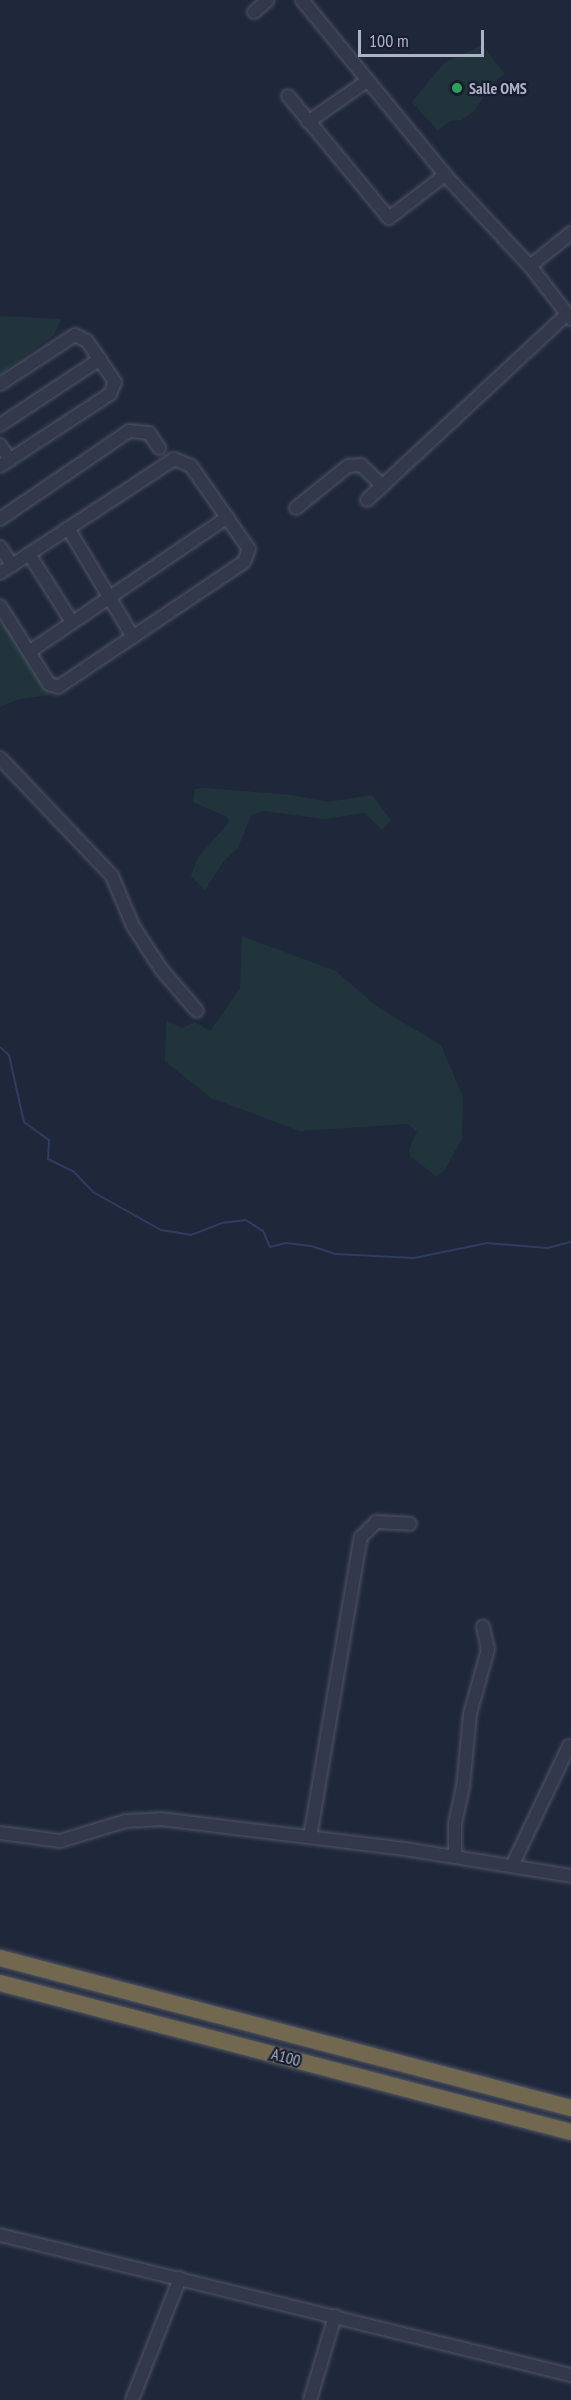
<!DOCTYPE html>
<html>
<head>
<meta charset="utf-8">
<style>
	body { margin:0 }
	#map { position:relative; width:571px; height:2400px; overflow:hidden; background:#1f273a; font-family:"PT Sans Narrow",sans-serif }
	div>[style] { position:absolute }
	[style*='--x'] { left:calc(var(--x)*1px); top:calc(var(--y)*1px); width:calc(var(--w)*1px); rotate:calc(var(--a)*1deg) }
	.green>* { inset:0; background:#21343b }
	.stream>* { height:2px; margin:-1px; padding:0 1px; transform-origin:1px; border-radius:1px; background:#2f3d61 }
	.roads { filter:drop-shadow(0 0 2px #505668) drop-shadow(0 0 2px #505668) }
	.minor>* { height:12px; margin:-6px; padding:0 6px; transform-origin:6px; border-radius:6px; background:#33394a }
	.highway>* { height:16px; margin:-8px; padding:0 8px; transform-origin:8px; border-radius:8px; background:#71684f }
	.dots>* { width:16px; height:16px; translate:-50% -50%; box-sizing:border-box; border:3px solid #181e2f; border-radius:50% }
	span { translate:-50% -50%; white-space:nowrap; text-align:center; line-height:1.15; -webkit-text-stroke:4.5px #181e2f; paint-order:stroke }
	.poi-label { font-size:16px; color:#adb3c7; font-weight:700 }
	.left { translate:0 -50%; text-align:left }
	.street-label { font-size:16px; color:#adb3c7 }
	.scale { position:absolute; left:358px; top:30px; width:126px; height:27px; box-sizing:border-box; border:3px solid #adb3c7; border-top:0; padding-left:8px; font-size:18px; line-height:21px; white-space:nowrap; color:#adb3c7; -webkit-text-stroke:4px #181e2f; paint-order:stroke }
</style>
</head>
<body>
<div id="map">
	<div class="green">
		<i style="clip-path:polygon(482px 45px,505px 74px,494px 82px,474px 111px,462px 120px,450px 121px,438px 131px,412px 102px,444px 63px)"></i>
		<i style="clip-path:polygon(0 316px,61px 319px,54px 335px,0 374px)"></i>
		<i style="clip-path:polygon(0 618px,51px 695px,20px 699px,0 707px)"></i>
		<i style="clip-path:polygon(203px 788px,293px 795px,327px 802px,372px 795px,391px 820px,382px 830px,365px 813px,324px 819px,264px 811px,251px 815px,238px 848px,224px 861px,205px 890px,191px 876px,192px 872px,199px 856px,229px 822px,227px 817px,193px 802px,195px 789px)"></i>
		<i style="clip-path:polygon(242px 936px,336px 971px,376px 1006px,441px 1045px,463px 1097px,462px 1139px,444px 1171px,436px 1176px,410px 1156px,409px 1149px,417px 1132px,408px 1124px,300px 1131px,211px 1098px,165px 1061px,166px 1020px,182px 1028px,195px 1022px,210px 1031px,240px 989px)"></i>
	</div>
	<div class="stream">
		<i style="--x:0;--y:1047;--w:12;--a:42"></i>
		<i style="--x:9;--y:1055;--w:69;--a:77.4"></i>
		<i style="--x:24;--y:1122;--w:31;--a:36"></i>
		<i style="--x:49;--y:1140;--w:19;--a:93"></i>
		<i style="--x:48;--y:1159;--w:28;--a:26"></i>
		<i style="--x:73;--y:1171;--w:29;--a:46"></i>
		<i style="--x:93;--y:1192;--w:78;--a:29.2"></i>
		<i style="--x:161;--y:1230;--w:30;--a:9"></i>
		<i style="--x:191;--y:1235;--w:33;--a:-21"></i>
		<i style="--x:222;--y:1223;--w:24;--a:-7"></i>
		<i style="--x:246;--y:1220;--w:20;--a:33"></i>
		<i style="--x:263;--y:1231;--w:17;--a:66"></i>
		<i style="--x:270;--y:1247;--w:16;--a:-14"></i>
		<i style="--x:286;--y:1243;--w:25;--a:7"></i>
		<i style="--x:311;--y:1246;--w:25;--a:18"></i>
		<i style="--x:335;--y:1254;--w:79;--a:2.9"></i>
		<i style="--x:414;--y:1258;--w:75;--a:-11.6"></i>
		<i style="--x:487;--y:1243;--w:61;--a:4.7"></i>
		<i style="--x:548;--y:1248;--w:24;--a:-15"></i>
	</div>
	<div class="roads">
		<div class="minor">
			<i style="--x:302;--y:0;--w:226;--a:50.7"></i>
			<i style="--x:445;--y:175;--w:125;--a:47"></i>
			<i style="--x:530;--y:266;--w:67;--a:52.3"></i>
			<i style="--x:254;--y:12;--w:18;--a:-41"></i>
			<i style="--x:288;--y:96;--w:158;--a:50.4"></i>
			<i style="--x:389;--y:218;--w:71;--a:-37.5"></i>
			<i style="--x:308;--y:122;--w:72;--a:-34.8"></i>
			<i style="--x:530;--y:266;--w:53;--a:-38.8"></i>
			<i style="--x:0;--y:384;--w:90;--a:-33.2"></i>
			<i style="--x:75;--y:335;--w:13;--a:27"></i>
			<i style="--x:87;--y:341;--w:50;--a:55.7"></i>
			<i style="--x:115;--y:382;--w:13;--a:113"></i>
			<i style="--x:110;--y:394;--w:131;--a:146.8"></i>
			<i style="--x:0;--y:425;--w:120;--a:-33.4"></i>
			<i style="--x:0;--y:445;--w:18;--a:56"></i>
			<i style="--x:367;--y:500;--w:273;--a:-42.9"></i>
			<i style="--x:296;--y:508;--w:67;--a:-38.9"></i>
			<i style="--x:348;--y:466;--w:13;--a:-4"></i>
			<i style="--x:361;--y:465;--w:29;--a:44"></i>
			<i style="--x:0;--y:519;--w:156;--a:-34.3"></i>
			<i style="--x:129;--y:431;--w:20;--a:6"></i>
			<i style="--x:149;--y:433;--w:18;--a:56"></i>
			<i style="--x:68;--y:528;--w:127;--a:59.2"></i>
			<i style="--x:0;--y:547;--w:22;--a:56"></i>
			<i style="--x:29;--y:554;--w:80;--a:57.7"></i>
			<i style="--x:0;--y:573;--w:208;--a:-33.2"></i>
			<i style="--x:174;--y:459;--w:18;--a:22"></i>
			<i style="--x:191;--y:466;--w:101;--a:55.1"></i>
			<i style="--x:249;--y:549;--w:14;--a:111"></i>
			<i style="--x:244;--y:562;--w:224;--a:146.1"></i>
			<i style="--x:58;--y:687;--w:9;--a:-162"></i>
			<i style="--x:49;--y:684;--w:92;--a:-122.1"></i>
			<i style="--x:29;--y:652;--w:240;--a:-34.2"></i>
			<i style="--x:0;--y:758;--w:163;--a:46.5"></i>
			<i style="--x:112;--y:876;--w:54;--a:67.2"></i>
			<i style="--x:133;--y:926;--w:51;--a:56.9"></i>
			<i style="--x:161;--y:969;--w:55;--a:49.4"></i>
			<i style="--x:0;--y:1833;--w:61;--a:7.6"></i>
			<i style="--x:60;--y:1841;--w:69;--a:-16.9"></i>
			<i style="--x:126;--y:1821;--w:35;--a:-3"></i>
			<i style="--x:161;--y:1819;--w:246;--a:7"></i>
			<i style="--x:405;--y:1849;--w:168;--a:9.2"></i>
			<i style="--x:310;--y:1837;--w:304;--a:-80.4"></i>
			<i style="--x:361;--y:1537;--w:21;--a:-45"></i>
			<i style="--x:376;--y:1522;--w:34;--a:3"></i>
			<i style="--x:455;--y:1857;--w:33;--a:-90"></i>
			<i style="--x:455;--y:1824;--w:38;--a:-78"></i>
			<i style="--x:463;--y:1787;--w:73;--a:-84.5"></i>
			<i style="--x:470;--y:1714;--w:67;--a:-74.5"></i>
			<i style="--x:488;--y:1649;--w:23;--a:-103"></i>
			<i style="--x:512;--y:1866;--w:133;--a:-64.6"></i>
			<i style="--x:0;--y:2235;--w:588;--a:13.78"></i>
			<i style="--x:132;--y:2400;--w:131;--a:-68.5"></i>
			<i style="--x:310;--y:2400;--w:88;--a:-73.4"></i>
		</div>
		<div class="highway">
			<i style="--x:0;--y:1958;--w:590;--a:14.72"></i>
			<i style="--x:0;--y:1983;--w:590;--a:14.62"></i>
		</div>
	</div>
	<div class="dots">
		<i style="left:457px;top:88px;background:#2e9e5b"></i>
	</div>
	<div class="poi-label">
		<span class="left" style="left:469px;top:88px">Salle OMS</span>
	</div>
	<div class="street-label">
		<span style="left:286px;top:2057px;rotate:15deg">A100</span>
	</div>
	<div class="scale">100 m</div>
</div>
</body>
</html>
